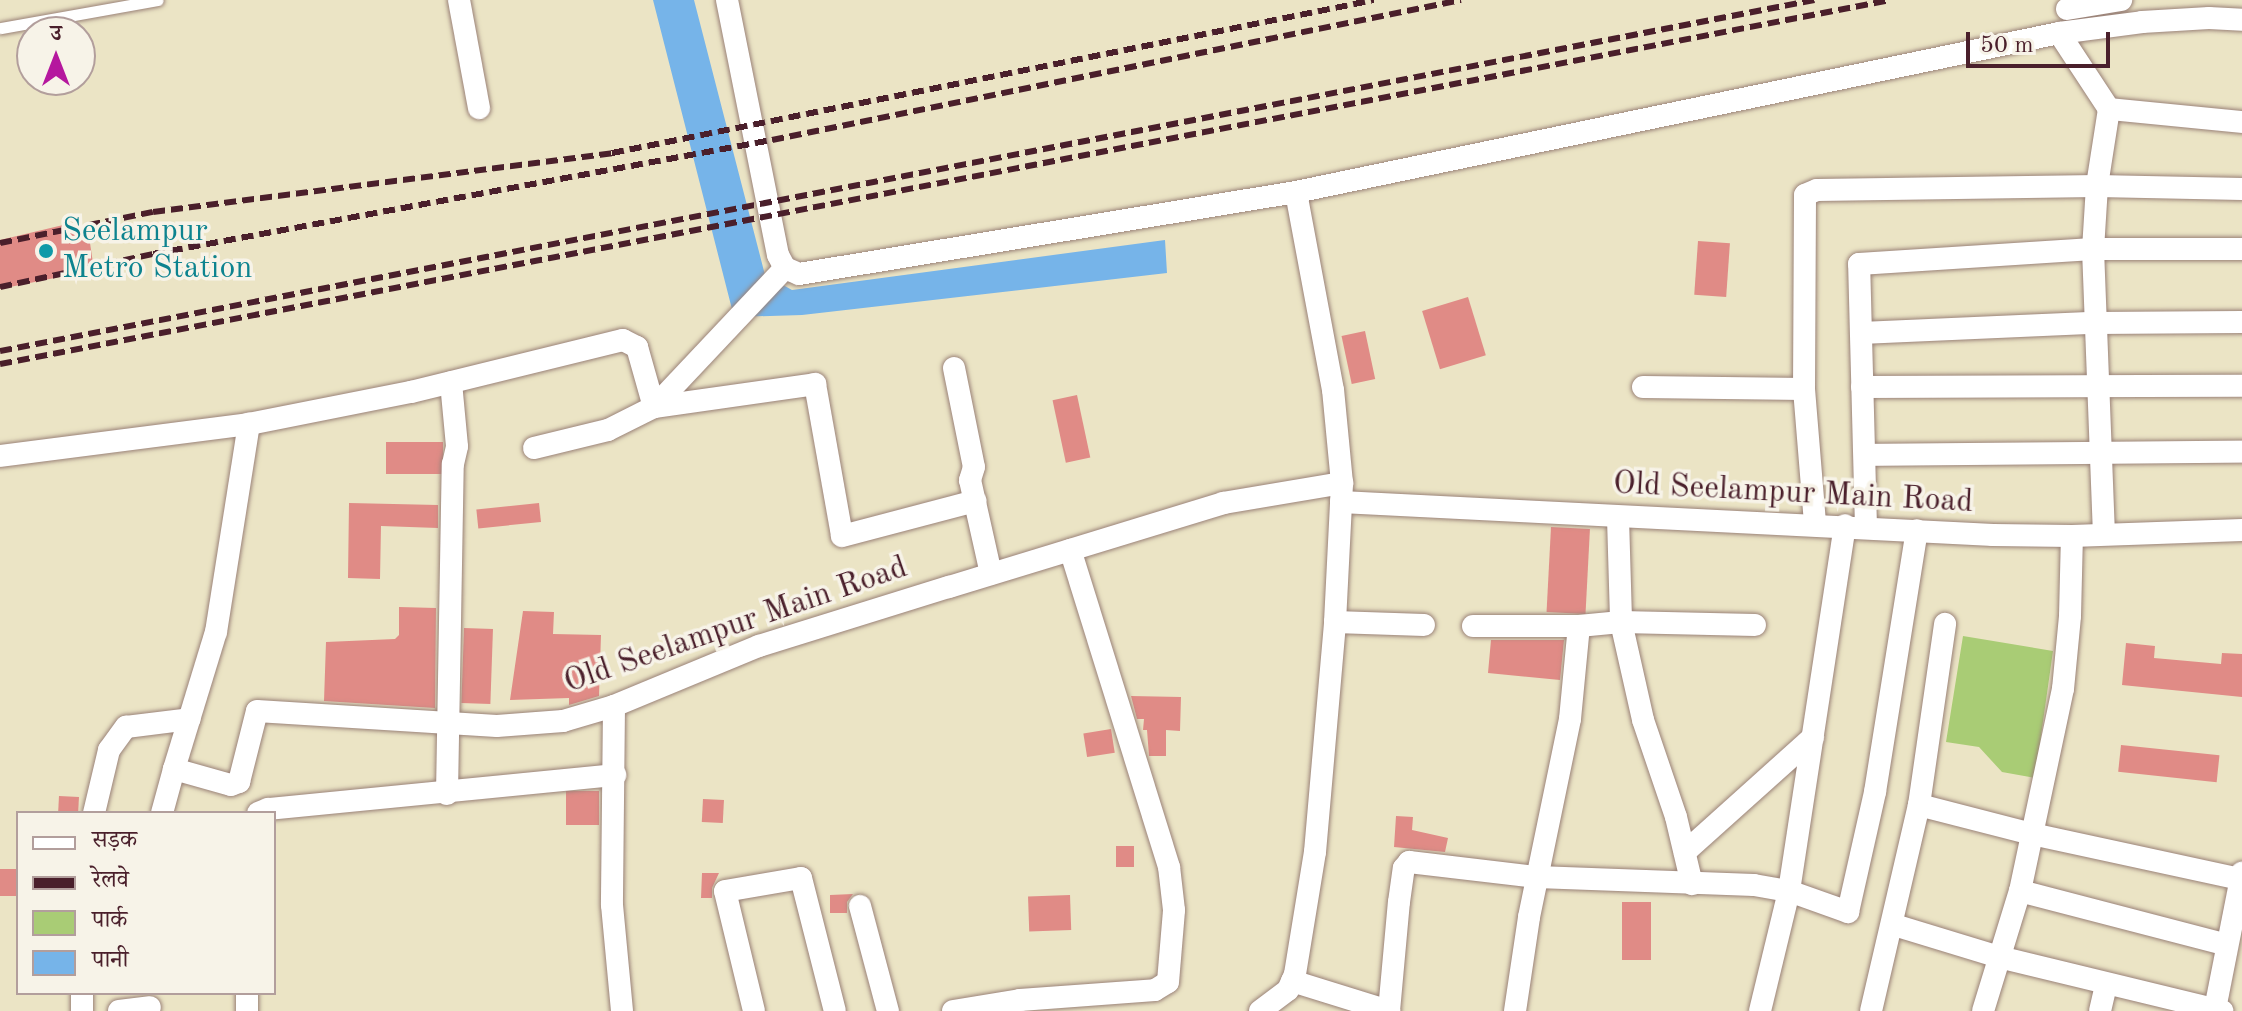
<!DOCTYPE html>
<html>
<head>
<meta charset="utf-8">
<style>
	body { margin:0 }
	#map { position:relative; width:2242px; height:1011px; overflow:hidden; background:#ebe4c5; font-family:"Old Standard TT","Noto Serif Devanagari",serif }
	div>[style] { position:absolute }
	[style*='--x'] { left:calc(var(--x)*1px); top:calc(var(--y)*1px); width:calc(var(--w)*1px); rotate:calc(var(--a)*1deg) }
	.green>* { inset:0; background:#a9cc75 }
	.water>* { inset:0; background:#76b4e9 }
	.building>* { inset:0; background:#e08b86; transform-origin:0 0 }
	.roads { filter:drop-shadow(0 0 2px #9a8278) drop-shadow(0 0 2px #9a8278) }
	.service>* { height:11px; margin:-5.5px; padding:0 5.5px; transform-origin:5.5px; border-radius:5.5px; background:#fff }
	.minor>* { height:22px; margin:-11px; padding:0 11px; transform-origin:11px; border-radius:11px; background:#fff }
	.rail>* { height:6px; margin-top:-3px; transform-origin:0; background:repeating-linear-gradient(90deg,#4a1f2b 0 12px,transparent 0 18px) }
	.dots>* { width:22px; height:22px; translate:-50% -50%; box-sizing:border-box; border:4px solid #f7f3e8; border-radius:50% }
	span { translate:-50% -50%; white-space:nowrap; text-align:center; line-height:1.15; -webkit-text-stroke:7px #f7f3e8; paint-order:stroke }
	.culture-label { font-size:32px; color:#0d838f }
	.left { translate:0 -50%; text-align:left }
	.street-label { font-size:32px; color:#4a1f2b }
	.legend { position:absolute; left:16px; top:811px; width:260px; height:184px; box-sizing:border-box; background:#f7f3e8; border:2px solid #b29e9c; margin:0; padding:10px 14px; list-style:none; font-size:24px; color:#4a1f2b }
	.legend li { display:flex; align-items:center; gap:16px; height:40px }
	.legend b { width:40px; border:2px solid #b29e9c }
	.north { position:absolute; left:16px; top:16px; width:80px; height:80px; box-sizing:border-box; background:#f7f3e8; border:2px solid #b29e9c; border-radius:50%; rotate:0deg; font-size:22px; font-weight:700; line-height:32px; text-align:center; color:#4a1f2b }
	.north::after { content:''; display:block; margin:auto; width:28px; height:36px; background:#b5179e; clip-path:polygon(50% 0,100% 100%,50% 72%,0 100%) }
	.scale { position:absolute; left:1966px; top:32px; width:144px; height:36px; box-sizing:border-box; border:4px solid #4a1f2b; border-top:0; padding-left:10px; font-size:24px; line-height:28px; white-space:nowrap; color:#4a1f2b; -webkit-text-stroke:6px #f7f3e8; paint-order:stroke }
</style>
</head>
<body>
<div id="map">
	<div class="green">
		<i style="clip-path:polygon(1963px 636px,2053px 651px,2035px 778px,2002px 772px,1979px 747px,1946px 742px)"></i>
	</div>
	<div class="water">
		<i style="clip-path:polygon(653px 0,694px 0,765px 275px,792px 290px,1165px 240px,1167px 273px,802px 315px,734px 317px)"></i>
	</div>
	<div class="building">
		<i style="clip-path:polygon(80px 221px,90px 243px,94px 270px,0 289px,0 240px)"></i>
		<i style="left:1698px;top:241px;width:32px;height:54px;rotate:4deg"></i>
		<i style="left:1468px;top:297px;width:61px;height:48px;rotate:73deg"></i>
		<i style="left:1365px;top:331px;width:49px;height:24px;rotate:78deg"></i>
		<i style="left:1077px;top:395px;width:64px;height:25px;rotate:78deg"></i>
		<i style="left:386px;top:442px;width:57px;height:32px"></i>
		<i style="clip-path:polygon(349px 503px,438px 505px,438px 528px,381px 526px,380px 579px,348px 578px)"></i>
		<i style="left:539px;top:503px;width:19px;height:63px;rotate:84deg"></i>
		<i style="left:1551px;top:527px;width:39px;height:85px;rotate:3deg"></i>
		<i style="clip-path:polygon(399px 607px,436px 608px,435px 708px,324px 701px,326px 642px,395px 639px,399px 635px)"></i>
		<i style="clip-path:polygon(523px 611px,554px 612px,553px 634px,601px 635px,599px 696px,569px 705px,569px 698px,510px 700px)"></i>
		<i style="left:464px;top:628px;width:29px;height:75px;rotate:2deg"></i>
		<i style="clip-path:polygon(1491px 640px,1564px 640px,1560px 680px,1488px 673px)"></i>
		<i style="clip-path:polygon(2126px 643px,2155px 646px,2154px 658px,2221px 664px,2222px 653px,2242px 654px,2242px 697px,2122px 685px)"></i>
		<i style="clip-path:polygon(1131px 696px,1181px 697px,1180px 731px,1166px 730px,1166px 756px,1149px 756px,1147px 730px,1143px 730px,1144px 719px,1137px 719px)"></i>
		<i style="left:1111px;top:729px;width:24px;height:28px;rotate:81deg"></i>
		<i style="left:2121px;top:745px;width:99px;height:27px;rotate:6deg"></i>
		<i style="left:599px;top:791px;width:34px;height:33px;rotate:90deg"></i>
		<i style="left:59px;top:796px;width:20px;height:17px;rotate:3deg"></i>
		<i style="left:703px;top:799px;width:21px;height:23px;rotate:3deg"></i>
		<i style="clip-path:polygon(1396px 816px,1413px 817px,1412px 830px,1448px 838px,1445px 852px,1394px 847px)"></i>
		<i style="left:1134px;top:846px;width:21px;height:18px;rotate:90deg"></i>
		<i style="left:0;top:869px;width:18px;height:27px"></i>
		<i style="clip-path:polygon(702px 873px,719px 873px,712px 888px,712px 898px,701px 898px)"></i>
		<i style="clip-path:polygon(853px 894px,847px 902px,847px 913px,830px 913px,830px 895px)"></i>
		<i style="left:1070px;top:895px;width:35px;height:42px;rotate:88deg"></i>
		<i style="left:1622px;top:902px;width:29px;height:58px"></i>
	</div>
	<div class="roads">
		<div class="service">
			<i style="--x:1;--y:28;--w:159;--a:-10.1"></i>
		</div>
		<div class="minor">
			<i style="--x:459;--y:0;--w:110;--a:79.5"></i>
			<i style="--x:727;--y:0;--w:260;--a:78.7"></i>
			<i style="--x:778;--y:255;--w:15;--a:62"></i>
			<i style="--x:785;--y:268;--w:15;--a:23"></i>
			<i style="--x:799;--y:274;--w:504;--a:-9.37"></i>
			<i style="--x:1296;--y:192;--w:779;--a:-11.77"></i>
			<i style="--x:2059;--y:33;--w:84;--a:-7.5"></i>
			<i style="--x:2142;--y:22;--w:67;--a:-3.4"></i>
			<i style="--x:2209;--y:18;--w:33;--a:3"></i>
			<i style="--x:2067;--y:9;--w:55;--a:-9.5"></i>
			<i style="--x:2059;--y:33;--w:91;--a:56.7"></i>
			<i style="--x:2109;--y:109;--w:78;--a:98.9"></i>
			<i style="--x:2097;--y:186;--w:63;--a:93.6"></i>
			<i style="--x:2093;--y:249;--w:285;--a:87.8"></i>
			<i style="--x:2109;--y:109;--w:134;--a:5.6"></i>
			<i style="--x:1861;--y:333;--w:233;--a:-2.5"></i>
			<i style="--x:2094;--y:323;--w:148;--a:-0.4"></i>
			<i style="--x:954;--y:368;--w:101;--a:78.6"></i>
			<i style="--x:974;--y:467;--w:14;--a:107"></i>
			<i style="--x:970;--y:480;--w:96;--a:77.4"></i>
			<i style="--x:1643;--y:387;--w:161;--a:0.7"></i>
			<i style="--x:1862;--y:387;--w:380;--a:-0.2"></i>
			<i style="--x:534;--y:448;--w:76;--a:-13.7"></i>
			<i style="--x:608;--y:430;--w:51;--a:-26.6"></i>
			<i style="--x:654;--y:407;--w:191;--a:-46.7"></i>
			<i style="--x:1865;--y:455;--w:377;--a:-0.5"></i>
			<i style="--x:0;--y:456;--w:251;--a:-7.3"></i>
			<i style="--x:249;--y:424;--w:165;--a:-11.2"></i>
			<i style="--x:411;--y:392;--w:218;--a:-13.8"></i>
			<i style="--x:623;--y:340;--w:16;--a:27"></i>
			<i style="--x:637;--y:347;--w:62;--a:74.2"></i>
			<i style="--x:654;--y:407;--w:163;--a:-8.1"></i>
			<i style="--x:815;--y:384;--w:154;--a:79.9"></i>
			<i style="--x:842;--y:536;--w:138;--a:-14.7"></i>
			<i style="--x:1341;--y:502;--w:653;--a:2.9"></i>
			<i style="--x:1993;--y:535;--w:79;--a:0.7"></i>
			<i style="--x:2072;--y:536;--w:170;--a:-2"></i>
			<i style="--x:1618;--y:518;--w:104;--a:88.3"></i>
			<i style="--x:1621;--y:622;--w:100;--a:77.3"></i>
			<i style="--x:1643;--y:720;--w:102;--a:71.2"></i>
			<i style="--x:1676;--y:817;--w:69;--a:76.6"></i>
			<i style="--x:1815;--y:523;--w:134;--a:-94.7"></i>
			<i style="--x:1804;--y:389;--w:194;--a:-89.7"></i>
			<i style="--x:1805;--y:195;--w:13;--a:-23"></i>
			<i style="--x:1817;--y:190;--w:280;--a:-0.8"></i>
			<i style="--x:2097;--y:186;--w:145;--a:1.2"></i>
			<i style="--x:1866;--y:527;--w:263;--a:-91.5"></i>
			<i style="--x:1859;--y:264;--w:234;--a:-3.7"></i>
			<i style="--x:2093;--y:249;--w:149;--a:0"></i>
			<i style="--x:1335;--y:622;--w:89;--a:1.9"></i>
			<i style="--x:1473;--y:626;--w:106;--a:0"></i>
			<i style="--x:1579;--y:626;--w:42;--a:-5.4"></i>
			<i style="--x:1621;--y:622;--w:134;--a:1.3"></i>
			<i style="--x:614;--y:706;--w:199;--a:90.6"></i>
			<i style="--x:612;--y:905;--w:106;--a:84.6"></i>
			<i style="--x:174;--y:769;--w:143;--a:-73"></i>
			<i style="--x:216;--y:632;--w:211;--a:-81"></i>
			<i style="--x:447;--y:794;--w:330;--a:-89"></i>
			<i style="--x:453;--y:464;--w:18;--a:-77"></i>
			<i style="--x:457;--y:446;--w:64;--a:-95.4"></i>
			<i style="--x:1919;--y:805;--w:117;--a:14.4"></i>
			<i style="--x:2032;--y:834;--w:214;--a:12.2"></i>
			<i style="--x:94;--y:813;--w:65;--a:-76.6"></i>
			<i style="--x:109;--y:750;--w:29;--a:-54"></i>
			<i style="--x:126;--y:727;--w:64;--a:-7.1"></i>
			<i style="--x:162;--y:813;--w:46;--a:-74.7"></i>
			<i style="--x:174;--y:769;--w:59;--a:15.7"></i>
			<i style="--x:231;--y:785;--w:9;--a:-21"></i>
			<i style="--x:239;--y:782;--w:73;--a:-75.8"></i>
			<i style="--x:257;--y:711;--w:240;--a:3.6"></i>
			<i style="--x:497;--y:726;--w:66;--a:-4.3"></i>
			<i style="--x:563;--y:721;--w:53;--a:-16.4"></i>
			<i style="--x:614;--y:706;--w:157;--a:-22.5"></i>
			<i style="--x:759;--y:646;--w:199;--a:-17.3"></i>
			<i style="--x:949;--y:587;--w:287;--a:-17"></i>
			<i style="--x:1223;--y:503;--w:121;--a:-9.5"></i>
			<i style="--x:258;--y:813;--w:11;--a:-22"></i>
			<i style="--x:268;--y:809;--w:349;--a:-5.6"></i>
			<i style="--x:1685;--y:852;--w:172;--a:-41.9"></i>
			<i style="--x:2020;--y:891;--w:214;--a:14.6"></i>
			<i style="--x:860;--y:906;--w:109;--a:75.1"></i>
			<i style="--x:1894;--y:925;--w:110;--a:16.9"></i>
			<i style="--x:1999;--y:957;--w:230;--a:13.6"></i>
			<i style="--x:1292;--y:981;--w:102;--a:17.2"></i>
			<i style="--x:82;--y:993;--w:18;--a:90"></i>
			<i style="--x:2215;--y:1009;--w:139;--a:-78.8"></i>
			<i style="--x:119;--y:1011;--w:31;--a:-7"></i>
			<i style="--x:247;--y:1011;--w:18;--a:-90"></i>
			<i style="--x:754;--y:1011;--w:123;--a:-103.6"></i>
			<i style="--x:725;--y:891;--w:77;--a:-9.7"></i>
			<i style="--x:801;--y:878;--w:137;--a:75.7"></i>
			<i style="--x:953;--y:1011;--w:68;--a:-9.3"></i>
			<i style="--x:1020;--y:1000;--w:135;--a:-4.2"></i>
			<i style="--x:1155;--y:990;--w:15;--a:-32"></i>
			<i style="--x:1168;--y:982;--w:72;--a:-85.2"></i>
			<i style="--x:1174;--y:910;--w:43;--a:-96.6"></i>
			<i style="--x:1169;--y:867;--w:332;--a:-107.3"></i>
			<i style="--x:1260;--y:1011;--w:35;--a:-37"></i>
			<i style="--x:1288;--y:990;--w:17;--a:-66"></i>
			<i style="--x:1295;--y:974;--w:124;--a:-80.7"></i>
			<i style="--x:1315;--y:852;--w:231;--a:-85"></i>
			<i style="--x:1335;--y:622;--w:139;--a:-87.1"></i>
			<i style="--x:1342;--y:483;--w:93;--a:-95.5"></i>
			<i style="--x:1333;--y:390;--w:201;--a:-100.6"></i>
			<i style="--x:1389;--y:1011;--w:109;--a:-84.8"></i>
			<i style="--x:1399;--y:902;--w:34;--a:-82"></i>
			<i style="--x:1404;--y:868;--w:8;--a:-50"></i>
			<i style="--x:1409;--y:862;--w:129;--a:6.7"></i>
			<i style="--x:1537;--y:877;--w:217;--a:2.1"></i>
			<i style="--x:1754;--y:885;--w:36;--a:10"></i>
			<i style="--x:1789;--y:891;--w:63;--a:19.6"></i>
			<i style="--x:1848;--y:912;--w:123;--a:-77.3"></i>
			<i style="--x:1875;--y:792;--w:265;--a:-80.9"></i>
			<i style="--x:1515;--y:1011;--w:95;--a:-81.5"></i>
			<i style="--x:1529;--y:917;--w:202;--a:-78.3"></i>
			<i style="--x:1570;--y:719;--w:93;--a:-84.5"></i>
			<i style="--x:1760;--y:1011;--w:123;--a:-76.4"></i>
			<i style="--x:1789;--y:891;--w:370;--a:-81.3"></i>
			<i style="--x:1871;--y:1011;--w:212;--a:-76.9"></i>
			<i style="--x:1919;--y:805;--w:183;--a:-81.8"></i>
			<i style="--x:1983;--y:1011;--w:126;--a:-72.9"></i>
			<i style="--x:2020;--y:891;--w:207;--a:-78"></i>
			<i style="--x:2063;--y:689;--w:73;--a:-84.5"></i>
			<i style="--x:2070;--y:616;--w:80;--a:-88.6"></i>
			<i style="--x:2100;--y:1011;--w:28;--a:-77"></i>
		</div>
	</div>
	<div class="rail">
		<i style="--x:0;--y:243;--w:156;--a:-11.5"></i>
		<i style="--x:153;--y:212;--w:463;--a:-7.3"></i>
		<i style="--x:612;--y:153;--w:777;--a:-11.35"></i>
		<i style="--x:0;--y:287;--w:157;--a:-12.2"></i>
		<i style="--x:153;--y:254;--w:629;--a:-10.44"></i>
		<i style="--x:772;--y:140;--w:703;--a:-11.49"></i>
		<i style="--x:0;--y:351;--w:1848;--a:-10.95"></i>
		<i style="--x:0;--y:364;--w:1925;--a:-10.9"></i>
	</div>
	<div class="dots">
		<i style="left:46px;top:251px;background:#0f9aa8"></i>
	</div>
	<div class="culture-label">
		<span class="left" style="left:62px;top:251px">Seelampur<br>Metro Station</span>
	</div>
	<div class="street-label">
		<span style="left:1793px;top:494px;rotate:3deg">Old Seelampur Main Road</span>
		<span style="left:736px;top:626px;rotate:-19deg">Old Seelampur Main Road</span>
	</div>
	<ul class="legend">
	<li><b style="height:10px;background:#fff"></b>सड़क</li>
	<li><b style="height:10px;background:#4a1f2b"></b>रेलवे</li>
	<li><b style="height:22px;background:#a9cc75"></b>पार्क</li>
	<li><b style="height:22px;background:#76b4e9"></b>पानी</li>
	</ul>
	<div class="north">उ</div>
	<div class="scale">50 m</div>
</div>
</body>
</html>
